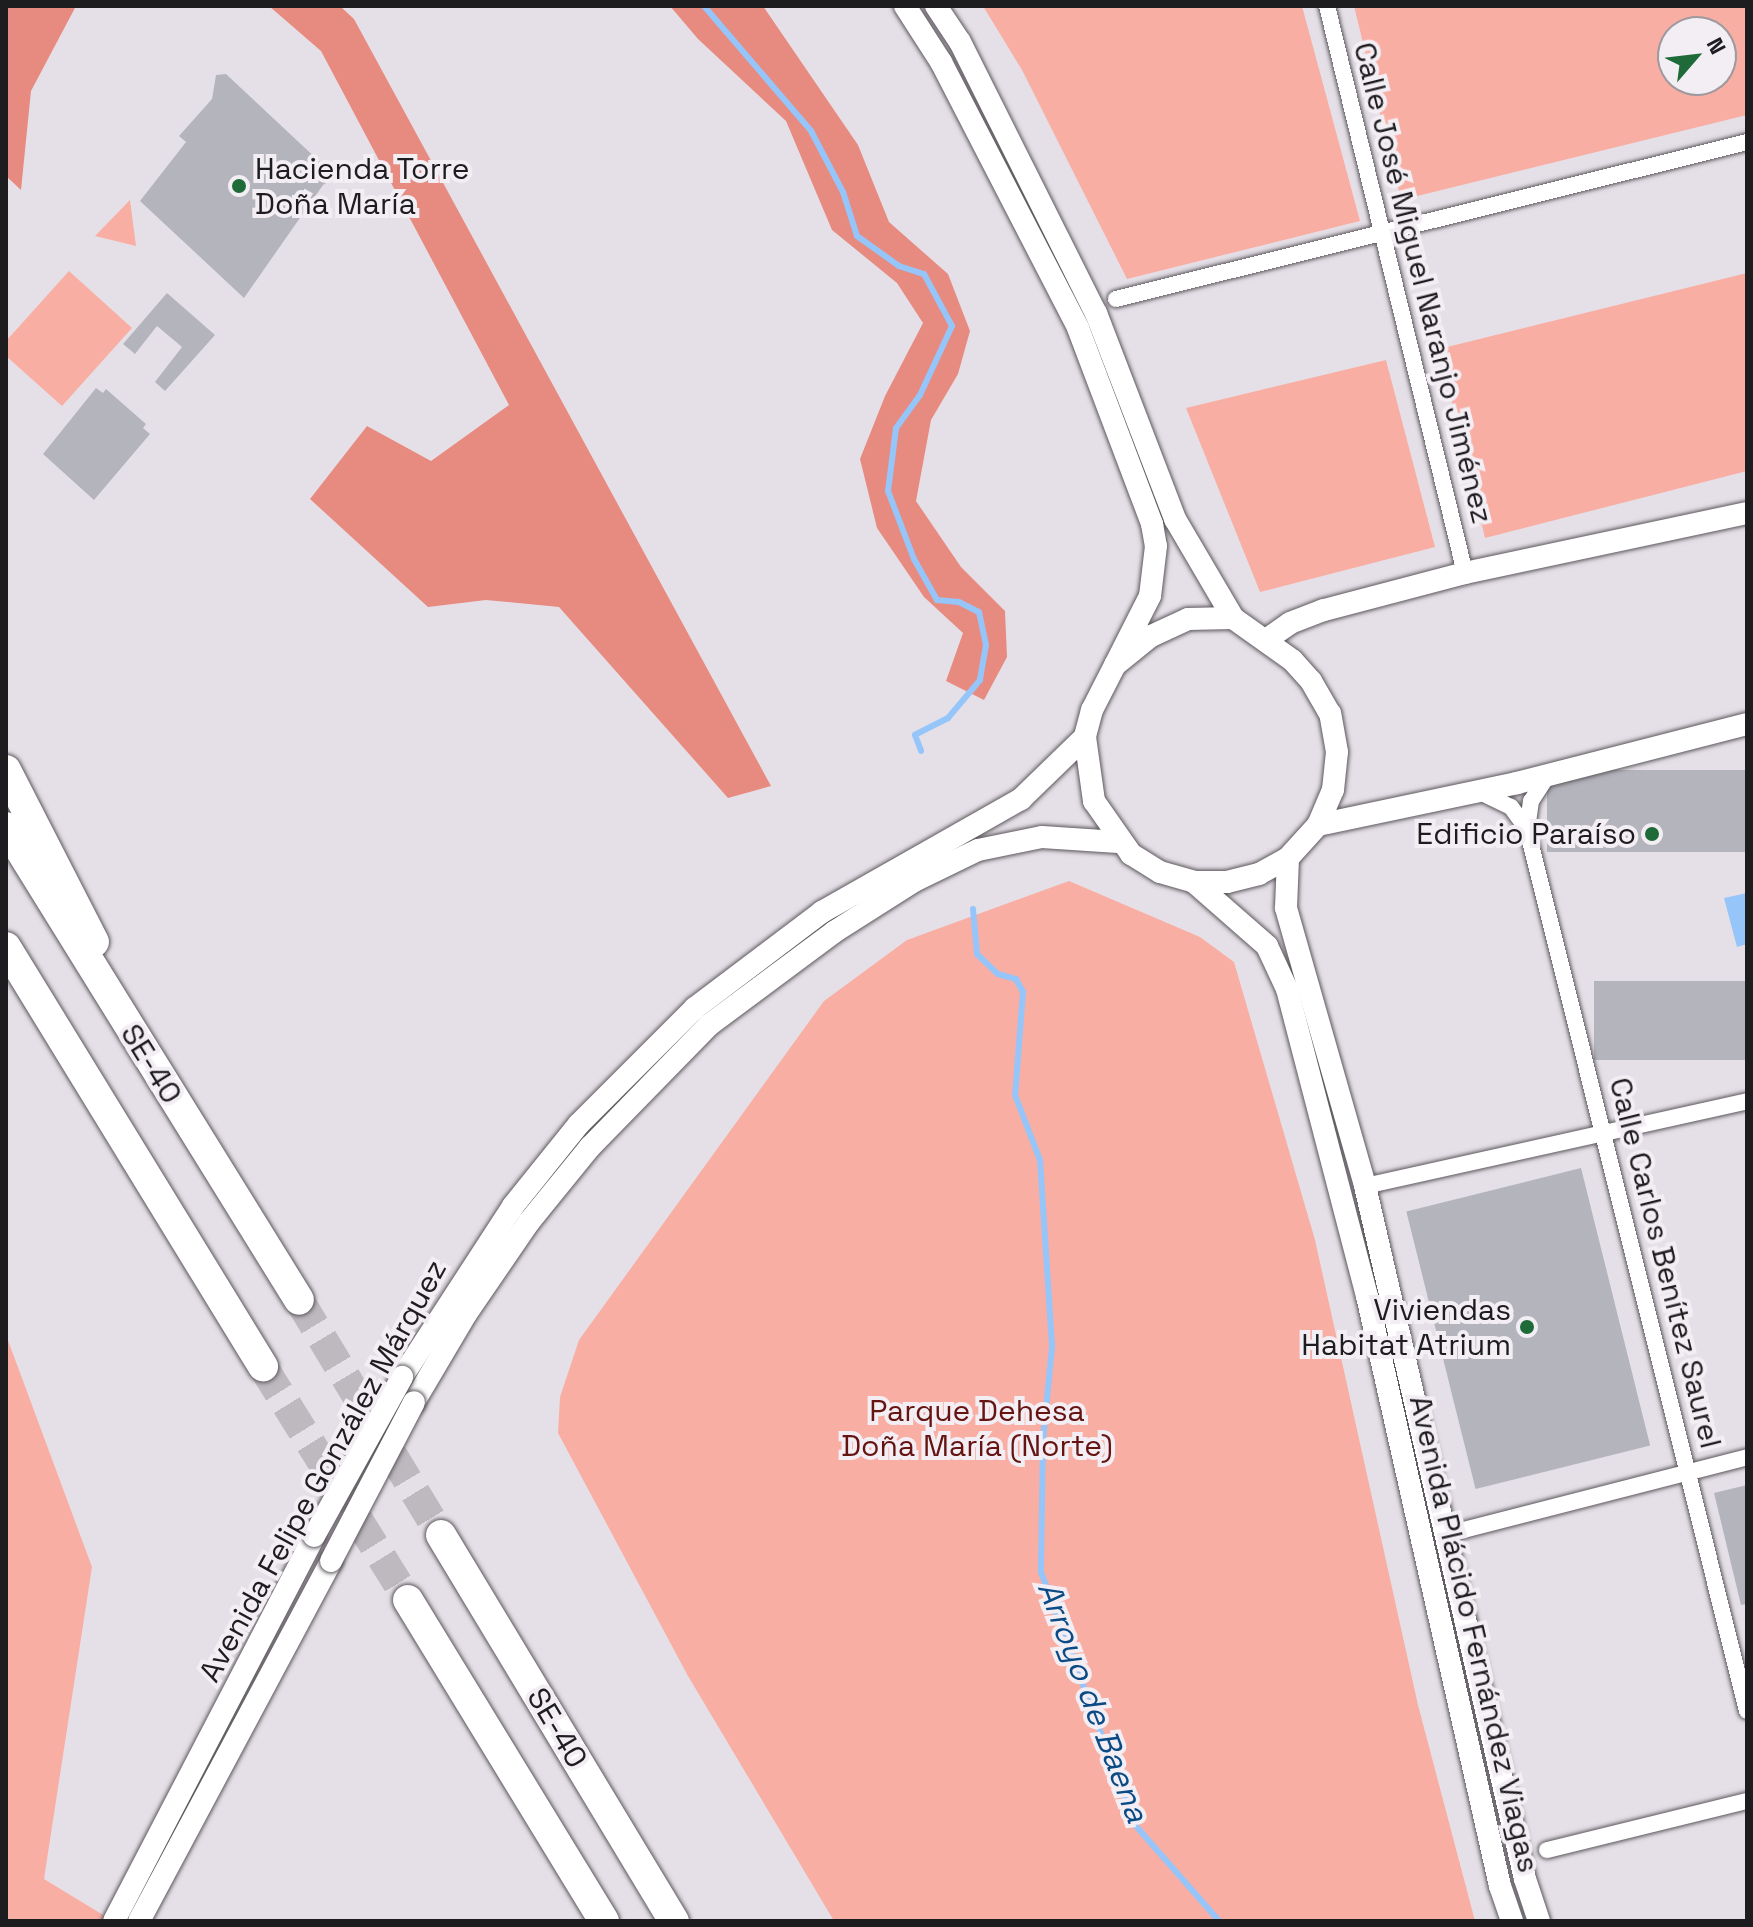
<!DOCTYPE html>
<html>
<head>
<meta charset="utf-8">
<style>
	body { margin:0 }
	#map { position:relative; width:1753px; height:1927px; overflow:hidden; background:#e5e0e7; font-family:"Space Grotesk",sans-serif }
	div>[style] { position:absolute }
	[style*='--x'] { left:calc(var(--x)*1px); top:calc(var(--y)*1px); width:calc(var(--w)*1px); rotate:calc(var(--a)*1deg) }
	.green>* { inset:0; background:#f9aea4 }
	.forest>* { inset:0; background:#e78b80 }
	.water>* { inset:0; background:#96c5fa }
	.stream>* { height:6px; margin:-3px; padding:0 3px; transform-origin:3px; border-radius:3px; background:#96c5fa }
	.building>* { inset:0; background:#b4b4bc; transform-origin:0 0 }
	.highway-tunnel>* { height:30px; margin-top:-15px; transform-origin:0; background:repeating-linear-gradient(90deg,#bdb9bf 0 30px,transparent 0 45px) }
	.roads { filter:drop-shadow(0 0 2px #5c575d) drop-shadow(0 0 2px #5c575d) }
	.street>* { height:16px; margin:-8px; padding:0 8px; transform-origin:8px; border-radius:8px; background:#fff }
	.secondary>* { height:22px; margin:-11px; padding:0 11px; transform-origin:11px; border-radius:11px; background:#fff }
	.highway>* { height:30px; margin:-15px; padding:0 15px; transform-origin:15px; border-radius:15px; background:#fff }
	.bridges { filter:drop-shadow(0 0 2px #5c575d) drop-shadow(0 0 2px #5c575d) }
	.secondary-bridge>* { height:22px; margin:-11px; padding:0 11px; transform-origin:11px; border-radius:11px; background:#fff }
	.dots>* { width:22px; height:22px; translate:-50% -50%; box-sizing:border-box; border:4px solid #f3edf4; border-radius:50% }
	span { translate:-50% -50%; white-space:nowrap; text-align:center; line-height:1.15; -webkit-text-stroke:8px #f3edf4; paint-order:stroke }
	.poi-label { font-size:30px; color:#1d1c1e }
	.left { translate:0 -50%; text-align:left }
	.right { translate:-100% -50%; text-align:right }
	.street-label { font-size:30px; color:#1d1c1e }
	.park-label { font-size:30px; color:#661412 }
	.water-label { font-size:32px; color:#0a4a85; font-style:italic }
	.frame { position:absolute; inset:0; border:8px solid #1d1c1e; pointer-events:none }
	.north { position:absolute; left:1657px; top:16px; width:80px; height:80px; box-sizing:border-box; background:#f3edf4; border:2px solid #9d999e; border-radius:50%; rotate:62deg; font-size:22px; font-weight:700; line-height:32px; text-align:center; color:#1d1c1e }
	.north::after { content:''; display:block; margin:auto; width:28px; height:36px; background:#1e6a38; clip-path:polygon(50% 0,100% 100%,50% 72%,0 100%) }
</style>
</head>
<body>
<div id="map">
	<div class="green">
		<i style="clip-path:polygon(983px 6px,1302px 6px,1360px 221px,1127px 279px,1022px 70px)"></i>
		<i style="clip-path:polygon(evenodd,1354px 6px,1747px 6px,1747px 115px,1401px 200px,1354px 6px,1721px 32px,1721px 80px,1673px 80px,1673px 32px,1721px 32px)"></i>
		<i style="clip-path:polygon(130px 200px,136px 246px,95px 236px)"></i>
		<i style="clip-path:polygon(69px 271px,132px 328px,62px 406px,6px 356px,6px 341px)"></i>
		<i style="clip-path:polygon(1747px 273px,1747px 471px,1485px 538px,1439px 349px)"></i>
		<i style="clip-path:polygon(1386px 360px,1435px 547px,1260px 592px,1186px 408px)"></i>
		<i style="clip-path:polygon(1069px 881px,1200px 937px,1234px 962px,1315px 1240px,1418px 1705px,1475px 1921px,834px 1921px,688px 1676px,558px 1433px,560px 1397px,579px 1340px,824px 1001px,907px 940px)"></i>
		<i style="clip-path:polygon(6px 1335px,92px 1567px,44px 1879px,113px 1921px,6px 1921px)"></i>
	</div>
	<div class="forest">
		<i style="clip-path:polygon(6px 6px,76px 6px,31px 91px,21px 190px,6px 176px)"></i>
		<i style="clip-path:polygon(269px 6px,340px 6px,354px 19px,771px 786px,728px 798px,559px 607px,486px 600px,428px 607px,310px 499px,367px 426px,431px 461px,509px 405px,321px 51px)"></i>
		<i style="clip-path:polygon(670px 6px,763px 6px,858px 145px,889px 222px,948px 274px,970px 331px,958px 374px,931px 420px,916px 501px,961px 567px,1005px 611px,1007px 657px,984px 700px,946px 681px,963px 633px,924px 597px,877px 528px,860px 459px,885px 396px,923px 323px,897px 283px,832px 230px,786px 121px,698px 39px)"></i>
	</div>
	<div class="water">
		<i style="clip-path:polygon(1747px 893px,1747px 944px,1737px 947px,1724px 898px)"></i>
	</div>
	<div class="stream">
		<i style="--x:704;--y:6;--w:165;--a:49.4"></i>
		<i style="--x:811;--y:131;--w:69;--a:62.3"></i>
		<i style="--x:843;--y:192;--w:46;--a:72.3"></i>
		<i style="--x:857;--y:236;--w:52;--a:35.5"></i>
		<i style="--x:899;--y:266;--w:26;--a:18"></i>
		<i style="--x:924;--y:274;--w:59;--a:61.7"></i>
		<i style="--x:952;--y:326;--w:76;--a:114.9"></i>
		<i style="--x:920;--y:395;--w:41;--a:126"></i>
		<i style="--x:896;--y:428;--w:64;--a:97.2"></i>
		<i style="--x:888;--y:491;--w:73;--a:69.1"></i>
		<i style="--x:914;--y:559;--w:47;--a:60.7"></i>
		<i style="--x:937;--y:600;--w:22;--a:5"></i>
		<i style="--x:959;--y:602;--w:22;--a:27"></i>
		<i style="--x:979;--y:612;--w:34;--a:78"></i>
		<i style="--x:986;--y:645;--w:36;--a:100"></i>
		<i style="--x:980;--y:680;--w:50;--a:130.1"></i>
		<i style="--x:948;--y:718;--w:37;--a:153"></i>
		<i style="--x:915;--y:735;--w:17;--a:69"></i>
		<i style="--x:973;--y:909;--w:45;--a:84.9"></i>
		<i style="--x:977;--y:954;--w:29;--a:44"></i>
		<i style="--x:998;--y:974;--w:19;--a:16"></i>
		<i style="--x:1016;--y:979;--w:15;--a:62"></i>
		<i style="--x:1023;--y:992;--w:103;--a:94.4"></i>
		<i style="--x:1015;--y:1095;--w:70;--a:69"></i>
		<i style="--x:1040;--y:1160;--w:187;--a:86.3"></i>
		<i style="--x:1052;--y:1347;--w:93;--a:95.5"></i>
		<i style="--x:1043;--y:1440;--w:132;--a:90.9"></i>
		<i style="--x:1041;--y:1572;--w:270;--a:69.6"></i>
		<i style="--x:1135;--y:1825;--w:128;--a:48.8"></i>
	</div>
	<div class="building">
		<i style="clip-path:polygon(226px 74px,336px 177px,323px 185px,244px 298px,140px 201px,186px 142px,179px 136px,212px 99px,216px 75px)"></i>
		<i style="clip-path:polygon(167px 293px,215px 335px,165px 391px,155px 382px,182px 347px,157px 326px,135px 354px,123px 344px)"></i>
		<i style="clip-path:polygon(96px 388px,103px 393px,106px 389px,146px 424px,143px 428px,150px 434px,94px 500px,43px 454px)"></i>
		<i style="left:1747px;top:770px;width:82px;height:200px;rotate:90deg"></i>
		<i style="left:1747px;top:981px;width:79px;height:153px;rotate:90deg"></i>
		<i style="left:1581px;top:1168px;width:286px;height:180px;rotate:76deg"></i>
		<i style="clip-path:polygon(1747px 1485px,1747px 1604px,1741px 1605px,1714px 1493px)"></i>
	</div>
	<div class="highway-tunnel">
		<i style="--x:299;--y:1300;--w:275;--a:58.9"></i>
		<i style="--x:263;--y:1367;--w:274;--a:58.1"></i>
	</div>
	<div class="roads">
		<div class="street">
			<i style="--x:1327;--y:6;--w:584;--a:76.32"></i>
			<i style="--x:1116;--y:299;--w:650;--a:-13.97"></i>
			<i style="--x:1548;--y:775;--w:31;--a:123"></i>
			<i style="--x:1531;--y:801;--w:28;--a:98"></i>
			<i style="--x:1527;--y:829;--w:909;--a:75.99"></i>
			<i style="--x:1480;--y:792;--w:34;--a:26"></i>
			<i style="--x:1511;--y:807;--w:27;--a:54"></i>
			<i style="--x:1365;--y:1186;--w:391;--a:-12.5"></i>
			<i style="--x:1444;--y:1535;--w:313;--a:-14.4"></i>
			<i style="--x:1547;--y:1850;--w:206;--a:-13.8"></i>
		</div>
		<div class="secondary">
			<i style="--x:905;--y:6;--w:67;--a:57.3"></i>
			<i style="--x:941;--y:62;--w:299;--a:62.7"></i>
			<i style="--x:1078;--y:328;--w:210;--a:69.3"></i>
			<i style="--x:1152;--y:524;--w:22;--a:80"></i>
			<i style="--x:1156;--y:546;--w:50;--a:96.8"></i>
			<i style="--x:1150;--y:596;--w:77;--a:116.9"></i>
			<i style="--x:1115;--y:665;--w:51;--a:117.1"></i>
			<i style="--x:1092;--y:710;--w:28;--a:105"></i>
			<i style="--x:1085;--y:737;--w:65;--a:82"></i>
			<i style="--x:1094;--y:801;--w:65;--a:55.1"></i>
			<i style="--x:1131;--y:854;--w:34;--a:32"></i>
			<i style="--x:1160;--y:872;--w:35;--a:16"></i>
			<i style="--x:1194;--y:882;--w:33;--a:0"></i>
			<i style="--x:1227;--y:882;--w:33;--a:-14"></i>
			<i style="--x:1259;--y:874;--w:33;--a:-29"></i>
			<i style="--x:1288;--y:858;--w:45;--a:-47.7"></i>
			<i style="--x:1318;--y:825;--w:38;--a:-67"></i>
			<i style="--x:1333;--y:790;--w:38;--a:-84"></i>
			<i style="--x:1337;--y:752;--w:39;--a:-100"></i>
			<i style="--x:1330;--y:714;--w:38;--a:-120"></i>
			<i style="--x:1311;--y:681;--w:28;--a:-132"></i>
			<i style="--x:1292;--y:660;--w:72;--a:-144.6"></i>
			<i style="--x:1233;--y:618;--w:45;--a:178.7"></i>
			<i style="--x:1188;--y:619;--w:41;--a:155.3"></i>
			<i style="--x:1151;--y:636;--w:46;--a:141.1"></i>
			<i style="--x:936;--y:6;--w:43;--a:56.3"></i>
			<i style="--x:960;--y:42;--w:303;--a:63.4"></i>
			<i style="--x:1096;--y:313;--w:221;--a:69"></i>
			<i style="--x:1175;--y:519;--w:115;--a:59.6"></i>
			<i style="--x:1266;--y:640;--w:29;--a:-35"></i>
			<i style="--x:1290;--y:623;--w:36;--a:-21"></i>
			<i style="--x:1324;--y:610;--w:146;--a:-14.7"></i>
			<i style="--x:1465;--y:573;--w:288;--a:-12"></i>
			<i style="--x:1318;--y:825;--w:203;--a:-11.9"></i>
			<i style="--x:1517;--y:783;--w:237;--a:-14.4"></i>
			<i style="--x:1288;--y:858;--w:50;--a:92.3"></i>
			<i style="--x:1286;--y:908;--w:289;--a:74.1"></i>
			<i style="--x:1365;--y:1186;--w:711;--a:77"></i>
			<i style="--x:1525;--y:1879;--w:44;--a:71.6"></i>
			<i style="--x:1194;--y:882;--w:97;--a:41.2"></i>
			<i style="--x:1267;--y:946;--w:47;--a:65.1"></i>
			<i style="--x:1287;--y:989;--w:317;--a:75.4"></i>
			<i style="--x:1367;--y:1296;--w:605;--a:77.3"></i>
			<i style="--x:1500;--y:1886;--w:37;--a:71"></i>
			<i style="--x:402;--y:1377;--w:204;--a:-57"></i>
			<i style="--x:513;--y:1206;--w:105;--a:-51.2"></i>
			<i style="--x:579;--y:1124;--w:164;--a:-45"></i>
			<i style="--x:695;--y:1008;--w:159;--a:-37.1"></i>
			<i style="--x:822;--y:912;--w:229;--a:-29.6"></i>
			<i style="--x:1021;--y:799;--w:89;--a:-44.1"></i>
			<i style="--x:414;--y:1402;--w:102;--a:-59.4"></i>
			<i style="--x:466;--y:1314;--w:112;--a:-55.6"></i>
			<i style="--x:529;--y:1222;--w:97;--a:-50.9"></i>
			<i style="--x:590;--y:1147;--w:170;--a:-45.7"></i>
			<i style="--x:709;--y:1025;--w:156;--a:-36.6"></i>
			<i style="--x:834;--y:932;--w:97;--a:-32.4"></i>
			<i style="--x:916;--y:880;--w:69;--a:-25.8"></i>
			<i style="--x:978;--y:850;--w:65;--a:-11.5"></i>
			<i style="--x:1042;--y:837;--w:76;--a:3.8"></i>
			<i style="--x:114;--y:1921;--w:434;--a:-62.5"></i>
			<i style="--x:139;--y:1921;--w:408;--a:-61.9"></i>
		</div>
		<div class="highway">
			<i style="--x:6;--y:770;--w:193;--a:62.9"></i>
			<i style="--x:6;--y:827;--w:556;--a:58.22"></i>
			<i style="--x:6;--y:947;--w:492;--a:58.5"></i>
			<i style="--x:441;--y:1535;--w:451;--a:58.9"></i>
			<i style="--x:408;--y:1600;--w:376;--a:58.6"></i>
		</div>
	</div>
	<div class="bridges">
		<div class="secondary-bridge">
			<i style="--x:314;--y:1536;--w:182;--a:-61"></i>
			<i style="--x:331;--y:1561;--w:179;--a:-62.4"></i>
		</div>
	</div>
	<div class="dots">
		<i style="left:239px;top:186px;background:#1e6a38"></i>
		<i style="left:1652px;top:834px;background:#1e6a38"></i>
		<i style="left:1527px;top:1327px;background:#1e6a38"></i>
	</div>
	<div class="poi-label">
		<span class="left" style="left:255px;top:186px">Hacienda Torre<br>Doña María</span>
		<span class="right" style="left:1636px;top:834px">Edificio Paraíso</span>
		<span class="right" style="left:1511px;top:1327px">Viviendas<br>Habitat Atrium</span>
	</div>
	<div class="street-label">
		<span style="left:1423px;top:283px;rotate:76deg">Calle José Miguel Naranjo Jiménez</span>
		<span style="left:151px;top:1064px;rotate:58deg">SE-40</span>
		<span style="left:1665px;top:1263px;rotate:76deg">Calle Carlos Benítez Saurel</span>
		<span style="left:323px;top:1471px;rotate:-61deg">Avenida Felipe González Márquez</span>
		<span style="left:1474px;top:1634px;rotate:77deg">Avenida Plácido Fernández Viagas</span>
		<span style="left:557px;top:1728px;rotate:59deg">SE-40</span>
	</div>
	<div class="park-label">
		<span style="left:977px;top:1428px">Parque Dehesa<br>Doña María (Norte)</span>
	</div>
	<div class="water-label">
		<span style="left:1093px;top:1702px;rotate:69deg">Arroyo de Baena</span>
	</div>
	<div class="frame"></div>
	<div class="north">N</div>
</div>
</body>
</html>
